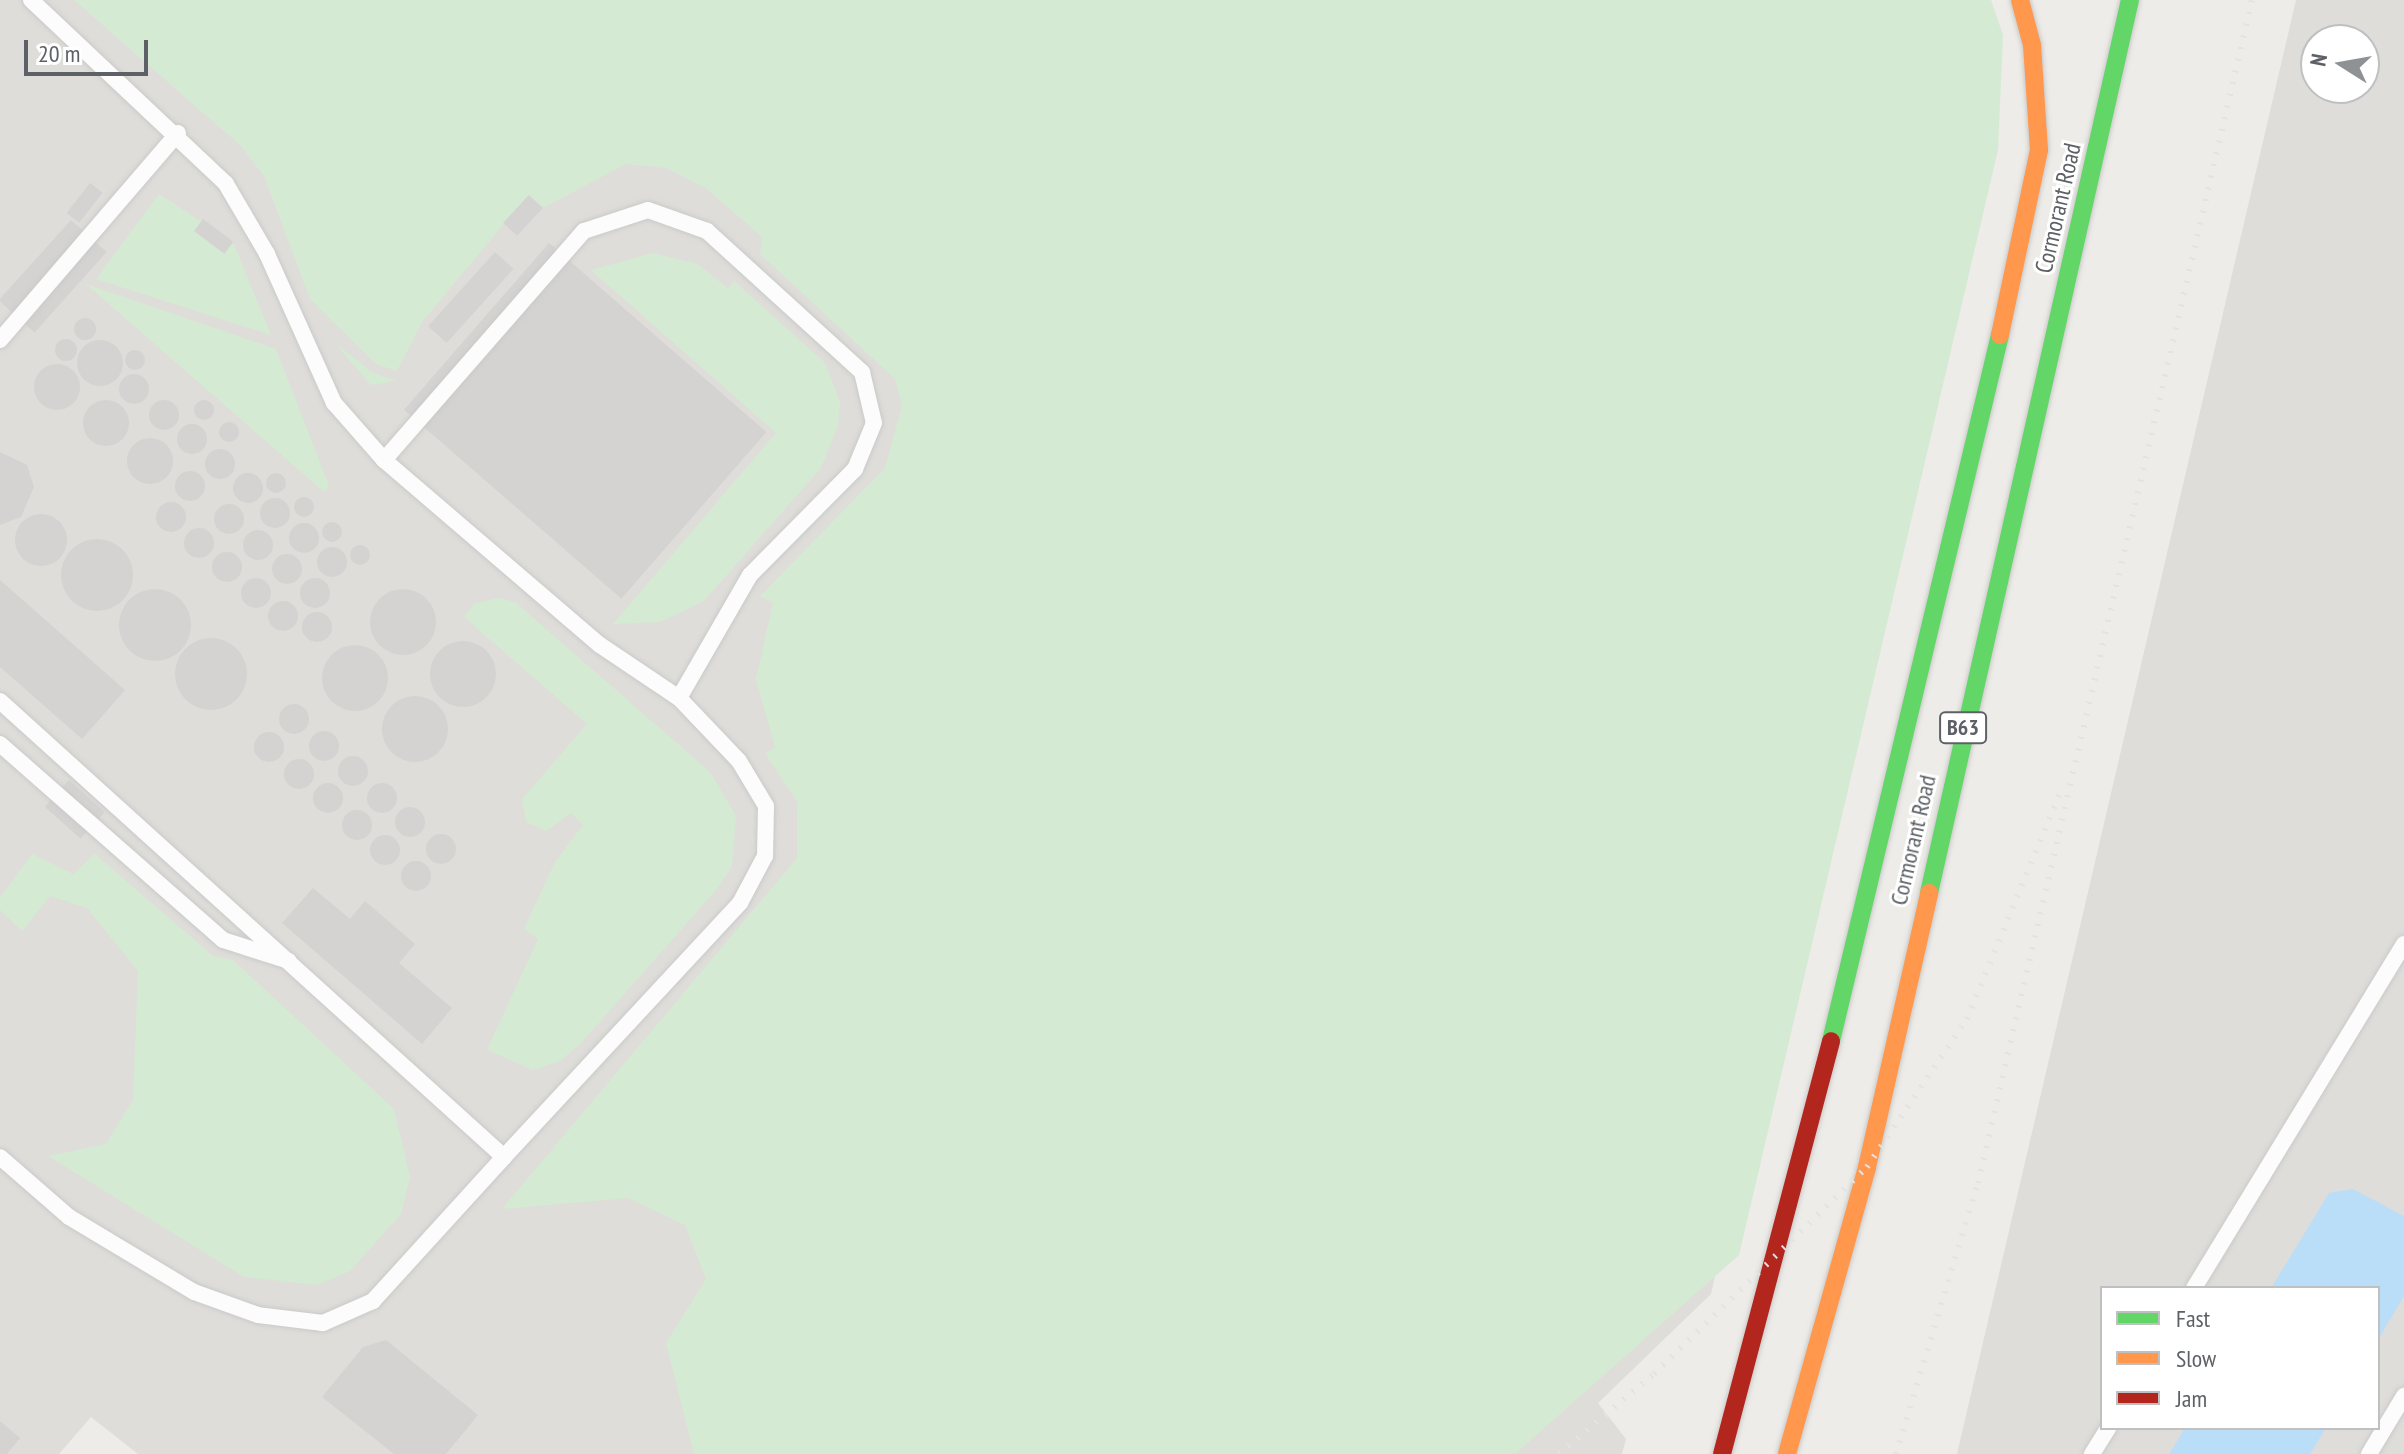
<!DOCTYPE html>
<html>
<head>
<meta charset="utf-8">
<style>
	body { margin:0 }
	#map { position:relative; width:2404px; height:1454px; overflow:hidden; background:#edece8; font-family:"PT Sans Narrow",sans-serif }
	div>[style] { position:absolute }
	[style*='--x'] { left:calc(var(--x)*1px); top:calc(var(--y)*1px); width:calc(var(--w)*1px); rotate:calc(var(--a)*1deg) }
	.industrial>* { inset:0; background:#deddd9 }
	.green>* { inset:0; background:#d5ead3 }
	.water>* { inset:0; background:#bbdef8 }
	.building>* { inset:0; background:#d4d3d1; transform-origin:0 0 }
	.round { border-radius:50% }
	.roads { filter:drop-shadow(0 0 2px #cacaca) drop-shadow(0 0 2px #cacaca) }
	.lane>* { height:16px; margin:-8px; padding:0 8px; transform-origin:8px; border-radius:8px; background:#fcfcfc }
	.fast>* { height:18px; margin:-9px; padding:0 9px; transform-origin:9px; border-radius:9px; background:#63d668 }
	.slow>* { height:18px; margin:-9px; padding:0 9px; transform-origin:9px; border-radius:9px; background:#ff974d }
	.jam>* { height:18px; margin:-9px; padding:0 9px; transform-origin:9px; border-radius:9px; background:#b3261e }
	.rail>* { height:6px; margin-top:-3px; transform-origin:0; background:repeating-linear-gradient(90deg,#e3e3e3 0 2px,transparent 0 12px) }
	span { translate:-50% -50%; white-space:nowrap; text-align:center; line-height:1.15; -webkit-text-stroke:6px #fff; paint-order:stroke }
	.shield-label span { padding:2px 6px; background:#fff; border:2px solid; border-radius:6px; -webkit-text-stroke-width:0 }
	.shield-label { font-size:22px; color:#5d6166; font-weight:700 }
	.street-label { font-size:24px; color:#5d6166 }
	.legend { position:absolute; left:2100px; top:1286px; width:280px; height:144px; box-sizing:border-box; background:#fff; border:2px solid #bec0c2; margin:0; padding:10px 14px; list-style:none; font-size:24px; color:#5d6166 }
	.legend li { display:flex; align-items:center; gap:16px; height:40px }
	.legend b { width:40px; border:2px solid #bec0c2 }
	.north { position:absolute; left:2300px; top:24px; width:80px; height:80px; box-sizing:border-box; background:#fff; border:2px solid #bec0c2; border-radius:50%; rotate:281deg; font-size:22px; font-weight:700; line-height:32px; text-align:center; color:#5d6166 }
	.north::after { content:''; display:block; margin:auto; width:28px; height:36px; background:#8f9294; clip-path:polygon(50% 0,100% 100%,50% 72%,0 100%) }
	.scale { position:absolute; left:24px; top:40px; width:124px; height:36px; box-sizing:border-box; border:4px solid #5d6166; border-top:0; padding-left:10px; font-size:24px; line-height:28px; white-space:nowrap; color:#5d6166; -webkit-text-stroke:6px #fff; paint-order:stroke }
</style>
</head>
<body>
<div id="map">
	<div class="industrial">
		<i style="clip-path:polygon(0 0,582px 0,1769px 1034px,1711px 1294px,1598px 1403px,1626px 1439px,1622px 1454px,138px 1454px,91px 1417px,59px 1454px,0 1454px)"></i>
		<i style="clip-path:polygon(evenodd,2296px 0,2404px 0,2404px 1454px,1957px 1454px,2296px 0,2316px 40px,2364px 40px,2364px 88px,2316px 88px,2316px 40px,2296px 0,2102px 1288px,2378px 1288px,2378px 1428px,2102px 1428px,2102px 1288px)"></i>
	</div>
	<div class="green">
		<i style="clip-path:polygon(74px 0,1991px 0,2003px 35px,1998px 150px,1739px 1255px,1515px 1454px,694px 1454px,666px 1343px,706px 1279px,685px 1225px,628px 1198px,502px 1209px,797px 858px,797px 801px,765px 754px,775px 747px,756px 679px,773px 603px,760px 596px,885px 468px,902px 406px,895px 379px,760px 254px,762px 237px,706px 188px,666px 168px,626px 164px,543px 208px,528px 195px,422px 322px,397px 371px,376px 364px,310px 299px,264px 176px,241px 146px)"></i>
		<i style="clip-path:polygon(159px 194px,233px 242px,271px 335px,96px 279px)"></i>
		<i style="clip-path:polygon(653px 253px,697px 264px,728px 288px,734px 281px,825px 363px,840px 402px,838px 425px,821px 468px,704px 601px,660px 622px,613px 624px,776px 433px,591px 270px)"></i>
		<i style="clip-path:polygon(86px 284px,276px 349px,329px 486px,324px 492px)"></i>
		<i style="clip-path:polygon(335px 343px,372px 372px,396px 381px,371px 385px)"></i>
		<i style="clip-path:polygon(499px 598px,515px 602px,710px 772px,736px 816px,732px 866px,717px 889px,581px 1043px,560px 1061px,533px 1070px,487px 1050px,538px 939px,524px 929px,555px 862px,583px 825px,571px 813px,546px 831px,526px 822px,522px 799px,587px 724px,464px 617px,475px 603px)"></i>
		<i style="clip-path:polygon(32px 854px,73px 874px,95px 854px,213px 956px,233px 960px,394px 1109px,410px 1177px,401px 1214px,350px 1271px,317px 1285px,244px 1277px,48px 1156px,106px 1144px,133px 1100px,138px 971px,87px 908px,50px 896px,22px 931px,0 910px,0 898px)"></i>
	</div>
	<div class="water">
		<i style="clip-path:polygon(2353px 1189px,2404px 1216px,2404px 1296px,2378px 1340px,2378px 1288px,2271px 1288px,2329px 1193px)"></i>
		<i style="clip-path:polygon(2185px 1428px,2326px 1428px,2310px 1454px,2169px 1454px)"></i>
	</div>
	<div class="building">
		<i style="left:90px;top:183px;width:16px;height:38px;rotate:38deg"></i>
		<i style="left:529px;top:195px;width:19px;height:38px;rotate:43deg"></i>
		<i style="left:203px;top:219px;width:38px;height:15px;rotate:37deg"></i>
		<i style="left:71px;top:220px;width:48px;height:108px;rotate:42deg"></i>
		<i style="left:549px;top:243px;width:288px;height:221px;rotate:41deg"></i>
		<i style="left:495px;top:252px;width:25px;height:100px;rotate:42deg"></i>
		<i class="round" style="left:74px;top:318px;width:22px;height:22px"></i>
		<i class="round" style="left:55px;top:339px;width:22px;height:22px"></i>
		<i class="round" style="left:77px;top:340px;width:46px;height:46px"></i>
		<i class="round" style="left:125px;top:350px;width:20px;height:20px"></i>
		<i class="round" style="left:34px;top:364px;width:46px;height:46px"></i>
		<i class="round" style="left:119px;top:374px;width:30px;height:30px"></i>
		<i class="round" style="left:83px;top:400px;width:46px;height:46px"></i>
		<i class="round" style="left:194px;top:400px;width:20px;height:20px"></i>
		<i class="round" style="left:149px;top:400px;width:30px;height:30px"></i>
		<i class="round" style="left:219px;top:422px;width:20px;height:20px"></i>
		<i class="round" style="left:177px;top:424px;width:30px;height:30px"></i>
		<i class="round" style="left:127px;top:438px;width:46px;height:46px"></i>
		<i class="round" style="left:205px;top:449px;width:30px;height:30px"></i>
		<i style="clip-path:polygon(0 452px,27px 465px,34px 487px,21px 517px,0 525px)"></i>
		<i class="round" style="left:175px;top:471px;width:30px;height:30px"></i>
		<i class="round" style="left:266px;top:473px;width:20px;height:20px"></i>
		<i class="round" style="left:233px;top:473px;width:30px;height:30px"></i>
		<i class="round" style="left:294px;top:497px;width:20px;height:20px"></i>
		<i class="round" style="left:260px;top:498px;width:30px;height:30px"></i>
		<i class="round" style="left:156px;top:502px;width:30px;height:30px"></i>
		<i class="round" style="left:214px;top:504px;width:30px;height:30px"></i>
		<i class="round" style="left:15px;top:514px;width:52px;height:52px"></i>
		<i class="round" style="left:322px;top:522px;width:20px;height:20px"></i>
		<i class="round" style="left:289px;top:523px;width:30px;height:30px"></i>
		<i class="round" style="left:184px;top:528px;width:30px;height:30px"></i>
		<i class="round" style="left:243px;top:530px;width:30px;height:30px"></i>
		<i class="round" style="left:61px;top:539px;width:72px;height:72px"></i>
		<i class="round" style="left:350px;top:545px;width:20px;height:20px"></i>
		<i class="round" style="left:317px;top:547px;width:30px;height:30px"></i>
		<i class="round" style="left:212px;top:552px;width:30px;height:30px"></i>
		<i class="round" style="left:272px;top:554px;width:30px;height:30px"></i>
		<i class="round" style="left:300px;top:578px;width:30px;height:30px"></i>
		<i class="round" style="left:241px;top:578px;width:30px;height:30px"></i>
		<i style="clip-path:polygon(0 580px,125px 690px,82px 739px,0 667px)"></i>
		<i class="round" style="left:119px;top:589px;width:72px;height:72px"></i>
		<i class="round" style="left:370px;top:589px;width:66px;height:66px"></i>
		<i class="round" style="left:268px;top:601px;width:30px;height:30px"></i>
		<i class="round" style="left:302px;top:612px;width:30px;height:30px"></i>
		<i class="round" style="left:175px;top:638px;width:72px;height:72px"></i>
		<i class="round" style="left:430px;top:641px;width:66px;height:66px"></i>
		<i class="round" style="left:322px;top:645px;width:66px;height:66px"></i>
		<i class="round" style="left:382px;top:696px;width:66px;height:66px"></i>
		<i class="round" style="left:279px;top:704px;width:30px;height:30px"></i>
		<i class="round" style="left:309px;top:731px;width:30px;height:30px"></i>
		<i class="round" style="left:254px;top:732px;width:30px;height:30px"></i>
		<i class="round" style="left:338px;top:756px;width:30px;height:30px"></i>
		<i class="round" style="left:284px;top:759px;width:30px;height:30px"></i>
		<i style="left:69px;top:780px;width:48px;height:36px;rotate:42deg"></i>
		<i class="round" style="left:367px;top:783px;width:30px;height:30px"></i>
		<i class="round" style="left:313px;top:783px;width:30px;height:30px"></i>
		<i class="round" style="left:395px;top:807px;width:30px;height:30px"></i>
		<i class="round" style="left:342px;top:810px;width:30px;height:30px"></i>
		<i class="round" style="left:426px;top:834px;width:30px;height:30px"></i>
		<i class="round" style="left:370px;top:835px;width:30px;height:30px"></i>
		<i class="round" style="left:401px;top:861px;width:30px;height:30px"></i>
		<i style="clip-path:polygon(313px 888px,350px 919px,365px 901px,415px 944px,399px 963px,452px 1008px,422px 1044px,282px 923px)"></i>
		<i style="clip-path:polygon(386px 1340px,478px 1415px,446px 1454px,394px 1454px,322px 1397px,363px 1347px)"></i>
		<i style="clip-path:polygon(0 1421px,20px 1438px,7px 1454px,0 1454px)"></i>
	</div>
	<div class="roads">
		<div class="lane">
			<i style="--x:31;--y:0;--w:268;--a:43.3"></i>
			<i style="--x:226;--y:184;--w:81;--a:59.6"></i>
			<i style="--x:267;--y:254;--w:163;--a:65.8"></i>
			<i style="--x:334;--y:403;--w:76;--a:48.7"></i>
			<i style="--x:384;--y:460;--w:304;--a:-48.9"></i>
			<i style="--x:584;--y:231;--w:67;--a:-18.2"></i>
			<i style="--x:648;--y:210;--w:63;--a:19.6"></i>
			<i style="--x:707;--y:231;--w:210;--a:42.3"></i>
			<i style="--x:862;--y:372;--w:52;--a:76.8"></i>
			<i style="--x:874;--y:423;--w:50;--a:112.4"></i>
			<i style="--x:855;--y:469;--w:149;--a:134.7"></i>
			<i style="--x:750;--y:575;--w:142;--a:120"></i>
			<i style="--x:0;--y:340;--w:273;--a:-49.3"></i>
			<i style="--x:384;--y:460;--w:284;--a:40.6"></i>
			<i style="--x:600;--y:645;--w:95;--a:33.9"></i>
			<i style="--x:679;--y:698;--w:87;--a:46.4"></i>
			<i style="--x:739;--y:761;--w:52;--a:59"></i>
			<i style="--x:766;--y:806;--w:50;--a:91.1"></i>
			<i style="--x:765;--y:856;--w:53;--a:118"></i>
			<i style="--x:740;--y:903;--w:347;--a:132.9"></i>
			<i style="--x:0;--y:701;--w:680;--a:42.14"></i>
			<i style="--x:504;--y:1157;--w:195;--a:132.3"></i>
			<i style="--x:373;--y:1301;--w:55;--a:156.3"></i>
			<i style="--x:323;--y:1323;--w:65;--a:-173"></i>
			<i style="--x:258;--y:1315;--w:68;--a:-160.2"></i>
			<i style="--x:194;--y:1292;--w:146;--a:-149"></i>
			<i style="--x:69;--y:1217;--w:91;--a:-139"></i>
			<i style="--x:0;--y:744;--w:297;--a:41.3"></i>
			<i style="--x:223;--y:940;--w:69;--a:17.7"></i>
			<i style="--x:2194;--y:1288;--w:403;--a:-58.6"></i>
			<i style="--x:2092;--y:1454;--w:31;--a:-58"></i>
			<i style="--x:2369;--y:1454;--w:68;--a:-58.9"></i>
		</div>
		<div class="fast">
			<i style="--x:1929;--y:893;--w:915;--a:-77.32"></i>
			<i style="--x:1831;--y:1041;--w:726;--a:-76.54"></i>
		</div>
		<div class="slow">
			<i style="--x:2000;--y:335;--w:189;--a:-78.1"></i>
			<i style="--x:2039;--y:150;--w:105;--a:-93.8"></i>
			<i style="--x:2032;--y:45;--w:47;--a:-104.9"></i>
			<i style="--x:1787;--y:1454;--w:298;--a:-74.4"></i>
			<i style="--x:1867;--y:1167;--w:281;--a:-77.2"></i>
		</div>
		<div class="jam">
			<i style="--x:1722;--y:1454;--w:427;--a:-75.2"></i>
		</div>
	</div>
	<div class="rail">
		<i style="--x:1559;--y:1454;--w:124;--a:-40.1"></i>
		<i style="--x:1654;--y:1374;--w:297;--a:-44.2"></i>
		<i style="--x:1867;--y:1167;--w:179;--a:-56"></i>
		<i style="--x:1967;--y:1019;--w:251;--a:-67.7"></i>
		<i style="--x:1896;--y:1454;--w:283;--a:-73.2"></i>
		<i style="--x:1978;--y:1183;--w:1214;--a:-76.96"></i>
	</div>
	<div class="shield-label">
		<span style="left:1963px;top:728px">B63</span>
	</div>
	<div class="street-label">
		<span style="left:2058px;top:208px;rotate:-77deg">Cormorant Road</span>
		<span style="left:1913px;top:840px;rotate:-77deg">Cormorant Road</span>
	</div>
	<ul class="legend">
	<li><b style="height:10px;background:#63d668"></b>Fast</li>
	<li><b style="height:10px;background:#ff974d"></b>Slow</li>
	<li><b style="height:10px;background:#b3261e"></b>Jam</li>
	</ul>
	<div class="north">N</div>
	<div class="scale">20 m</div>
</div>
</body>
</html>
